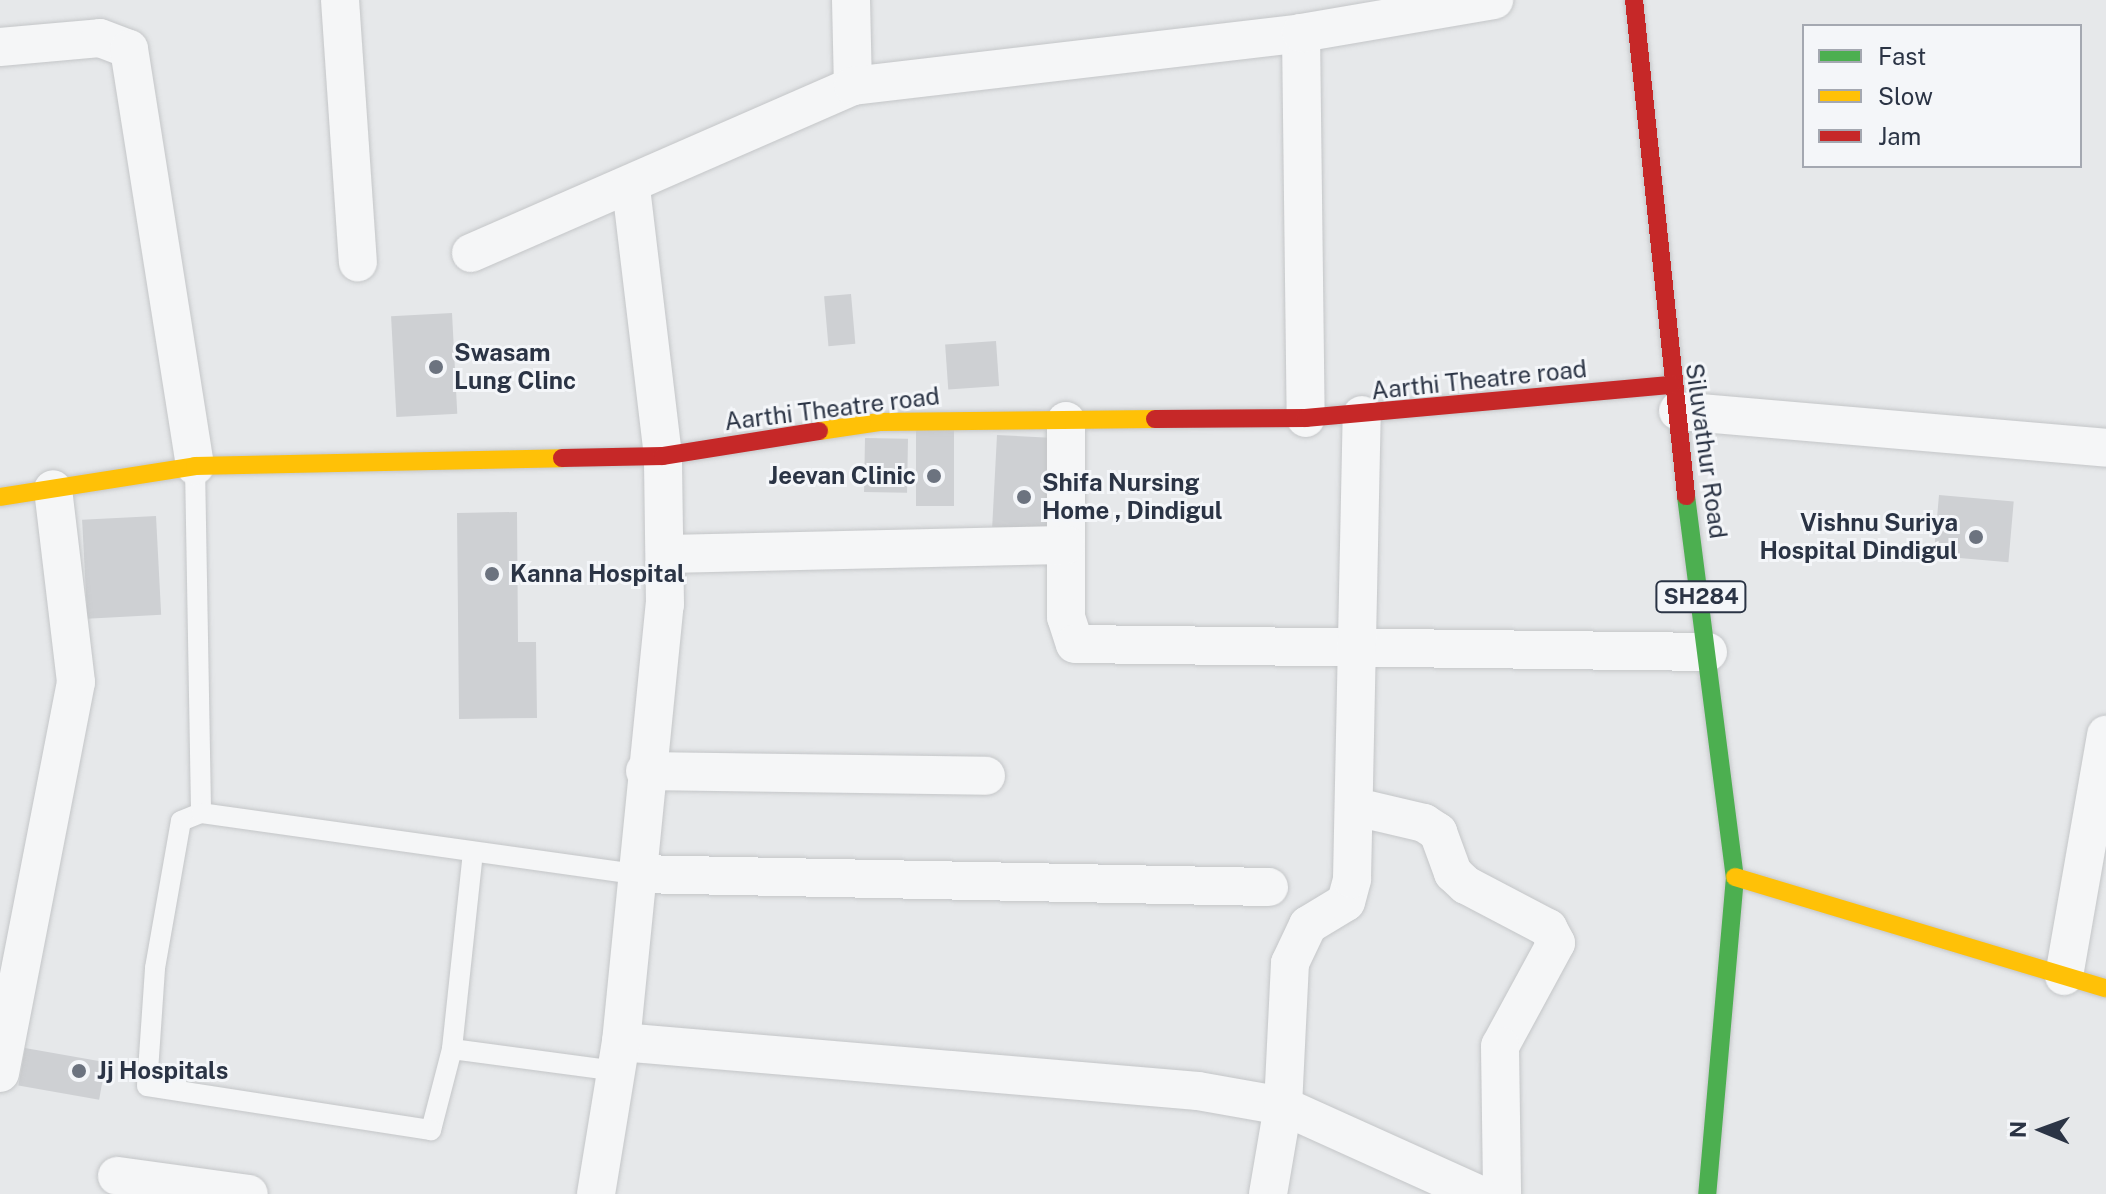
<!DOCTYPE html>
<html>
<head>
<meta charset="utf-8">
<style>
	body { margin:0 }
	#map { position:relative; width:2106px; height:1194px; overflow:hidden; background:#e6e8ea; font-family:"Public Sans",sans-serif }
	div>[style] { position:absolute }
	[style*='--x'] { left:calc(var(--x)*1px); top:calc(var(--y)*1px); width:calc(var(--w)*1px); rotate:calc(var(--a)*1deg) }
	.building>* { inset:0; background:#ced0d3; transform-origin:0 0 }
	.roads { filter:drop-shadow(0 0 2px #c4c6c8) drop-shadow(0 0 2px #c4c6c8) }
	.lane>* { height:20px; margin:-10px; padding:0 10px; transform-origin:10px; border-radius:10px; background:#f5f6f7 }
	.street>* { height:38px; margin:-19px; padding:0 19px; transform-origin:19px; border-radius:19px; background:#f5f6f7 }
	.fast>* { height:18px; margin:-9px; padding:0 9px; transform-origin:9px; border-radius:9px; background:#4caf50 }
	.slow>* { height:18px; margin:-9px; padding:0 9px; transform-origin:9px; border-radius:9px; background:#ffc107 }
	.jam>* { height:18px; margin:-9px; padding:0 9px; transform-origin:9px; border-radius:9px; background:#c62828 }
	.dots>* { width:22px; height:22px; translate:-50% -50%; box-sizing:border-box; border:4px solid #f4f6f9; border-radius:50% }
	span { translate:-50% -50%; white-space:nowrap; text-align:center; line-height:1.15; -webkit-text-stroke:6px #f4f6f9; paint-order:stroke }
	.shield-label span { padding:2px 6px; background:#f4f6f9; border:2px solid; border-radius:6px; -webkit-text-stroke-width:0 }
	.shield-label { font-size:22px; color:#2b3445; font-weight:700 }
	.poi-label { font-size:24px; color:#2b3445; font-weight:700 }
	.left { translate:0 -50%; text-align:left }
	.right { translate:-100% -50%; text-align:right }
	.street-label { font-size:24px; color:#2b3445 }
	.legend { position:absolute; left:1802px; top:24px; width:280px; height:144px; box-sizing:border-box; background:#f4f6f9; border:2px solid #a4a8b1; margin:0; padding:10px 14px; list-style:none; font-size:24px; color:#2b3445 }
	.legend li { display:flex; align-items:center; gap:16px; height:40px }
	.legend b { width:40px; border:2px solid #a4a8b1 }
	.north { position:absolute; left:2002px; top:1090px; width:80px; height:80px; -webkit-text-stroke:6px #f4f6f9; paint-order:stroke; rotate:271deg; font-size:22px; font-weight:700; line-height:32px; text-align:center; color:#2b3445 }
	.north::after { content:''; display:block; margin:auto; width:28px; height:36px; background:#2b3445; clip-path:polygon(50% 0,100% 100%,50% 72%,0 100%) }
</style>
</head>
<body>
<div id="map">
	<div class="building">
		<i style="left:851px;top:294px;width:50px;height:27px;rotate:85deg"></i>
		<i style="left:452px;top:313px;width:101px;height:61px;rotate:87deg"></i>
		<i style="left:996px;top:341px;width:45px;height:51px;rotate:86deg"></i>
		<i style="left:916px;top:425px;width:38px;height:81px"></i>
		<i style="left:997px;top:435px;width:62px;height:92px;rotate:3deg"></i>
		<i style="left:865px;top:438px;width:43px;height:54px;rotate:1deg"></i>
		<i style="left:1939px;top:495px;width:75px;height:61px;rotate:5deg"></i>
		<i style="clip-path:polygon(517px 512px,518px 642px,536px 642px,537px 718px,459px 719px,457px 513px)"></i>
		<i style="left:156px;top:516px;width:99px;height:74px;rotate:87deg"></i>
		<i style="left:25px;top:1048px;width:82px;height:38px;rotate:10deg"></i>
	</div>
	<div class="roads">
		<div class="lane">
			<i style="--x:195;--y:466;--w:347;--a:89"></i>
			<i style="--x:473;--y:852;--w:198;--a:96.1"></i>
			<i style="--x:452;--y:1049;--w:84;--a:104.5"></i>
			<i style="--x:431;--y:1130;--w:287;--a:-171.2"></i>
			<i style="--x:147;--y:1086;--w:118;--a:-86.1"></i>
			<i style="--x:155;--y:968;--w:149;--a:-80"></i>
			<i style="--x:181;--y:821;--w:22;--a:-22"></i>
			<i style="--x:201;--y:813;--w:439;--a:8"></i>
			<i style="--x:452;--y:1049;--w:165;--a:7.6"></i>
		</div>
		<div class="street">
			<i style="--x:340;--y:0;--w:263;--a:86.1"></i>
			<i style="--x:851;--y:0;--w:86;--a:88.7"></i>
			<i style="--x:1301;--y:33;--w:385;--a:89.3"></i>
			<i style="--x:0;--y:47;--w:100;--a:-5.1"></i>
			<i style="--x:100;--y:38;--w:31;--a:21"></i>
			<i style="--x:129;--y:49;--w:422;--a:81"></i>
			<i style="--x:471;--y:253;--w:417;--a:-23.6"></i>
			<i style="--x:853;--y:86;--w:451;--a:-6.7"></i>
			<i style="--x:1301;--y:33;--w:196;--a:-9.7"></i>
			<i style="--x:1678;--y:411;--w:430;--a:4.9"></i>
			<i style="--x:1066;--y:421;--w:196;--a:90"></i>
			<i style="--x:1066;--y:617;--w:28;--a:72"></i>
			<i style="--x:1075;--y:644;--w:633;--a:0.72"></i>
			<i style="--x:665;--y:554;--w:401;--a:-1.3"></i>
			<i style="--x:645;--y:771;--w:341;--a:0.8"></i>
			<i style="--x:1356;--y:807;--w:70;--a:13.2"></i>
			<i style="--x:1424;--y:823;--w:17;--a:33"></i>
			<i style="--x:1438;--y:832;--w:44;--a:69.9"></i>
			<i style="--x:1453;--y:873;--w:18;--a:43"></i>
			<i style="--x:1466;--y:885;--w:93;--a:27.7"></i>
			<i style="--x:1548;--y:928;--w:17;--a:62"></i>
			<i style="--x:1556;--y:943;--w:117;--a:118.5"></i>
			<i style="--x:1500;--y:1046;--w:148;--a:89.2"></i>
			<i style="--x:636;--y:874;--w:633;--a:1.18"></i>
			<i style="--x:2064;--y:976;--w:245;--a:-80.1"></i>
			<i style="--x:621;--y:1042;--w:579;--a:4.85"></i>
			<i style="--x:1198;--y:1091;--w:86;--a:10"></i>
			<i style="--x:1283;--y:1106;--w:214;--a:24.3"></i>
			<i style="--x:0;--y:1073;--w:398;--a:-79"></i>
			<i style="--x:76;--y:682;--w:194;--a:-96.8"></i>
			<i style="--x:117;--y:1176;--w:133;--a:7.8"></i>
			<i style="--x:596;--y:1194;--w:154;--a:-80.7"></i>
			<i style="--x:621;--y:1042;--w:439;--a:-84.3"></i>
			<i style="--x:665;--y:605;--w:149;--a:-90.8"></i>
			<i style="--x:663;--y:456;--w:272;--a:-96.8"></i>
			<i style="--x:1268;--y:1194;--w:89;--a:-80.3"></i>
			<i style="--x:1283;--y:1106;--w:143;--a:-87.2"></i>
			<i style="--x:1290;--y:963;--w:42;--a:-64.7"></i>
			<i style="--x:1308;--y:925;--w:44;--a:-31.2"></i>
			<i style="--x:1346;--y:902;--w:24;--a:-75"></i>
			<i style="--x:1352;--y:879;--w:464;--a:-88.8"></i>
		</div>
		<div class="fast">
			<i style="--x:1686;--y:496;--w:384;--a:82.7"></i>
			<i style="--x:1735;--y:877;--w:318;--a:95"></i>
		</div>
		<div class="slow">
			<i style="--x:819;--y:431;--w:61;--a:-8.5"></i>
			<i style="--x:879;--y:422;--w:276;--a:-0.6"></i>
			<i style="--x:0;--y:497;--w:197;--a:-9"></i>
			<i style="--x:195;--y:466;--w:367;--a:-1.2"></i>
			<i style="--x:1735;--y:877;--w:387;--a:16.7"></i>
		</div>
		<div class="jam">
			<i style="--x:1634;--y:0;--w:499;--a:84"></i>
			<i style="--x:1155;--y:419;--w:151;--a:-0.4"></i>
			<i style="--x:1306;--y:418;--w:367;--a:-5.2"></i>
			<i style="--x:562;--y:458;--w:101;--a:-1.1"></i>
			<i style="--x:663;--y:456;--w:158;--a:-9.1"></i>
		</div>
	</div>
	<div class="dots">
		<i style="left:436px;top:367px;background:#6c737f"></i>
		<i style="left:934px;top:476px;background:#6c737f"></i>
		<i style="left:1024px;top:497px;background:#6c737f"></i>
		<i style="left:1976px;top:537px;background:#6c737f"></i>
		<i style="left:492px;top:574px;background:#6c737f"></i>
		<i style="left:79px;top:1071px;background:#6c737f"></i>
	</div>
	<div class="shield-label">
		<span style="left:1701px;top:597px">SH284</span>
	</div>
	<div class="poi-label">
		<span class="left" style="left:454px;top:367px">Swasam<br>Lung Clinc</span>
		<span class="right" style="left:916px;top:476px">Jeevan Clinic</span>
		<span class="left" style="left:1042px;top:497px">Shifa Nursing<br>Home , Dindigul</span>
		<span class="right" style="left:1958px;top:537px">Vishnu Suriya<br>Hospital Dindigul</span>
		<span class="left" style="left:510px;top:574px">Kanna Hospital</span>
		<span class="left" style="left:97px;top:1071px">Jj Hospitals</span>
	</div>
	<div class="street-label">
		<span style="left:1479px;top:380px;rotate:-6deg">Aarthi Theatre road</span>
		<span style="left:832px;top:409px;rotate:-7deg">Aarthi Theatre road</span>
		<span style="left:1706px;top:451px;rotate:82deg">Siluvathur Road</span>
	</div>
	<ul class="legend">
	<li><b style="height:10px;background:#4caf50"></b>Fast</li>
	<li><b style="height:10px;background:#ffc107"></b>Slow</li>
	<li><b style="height:10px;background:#c62828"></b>Jam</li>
	</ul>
	<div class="north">N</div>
</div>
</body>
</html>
